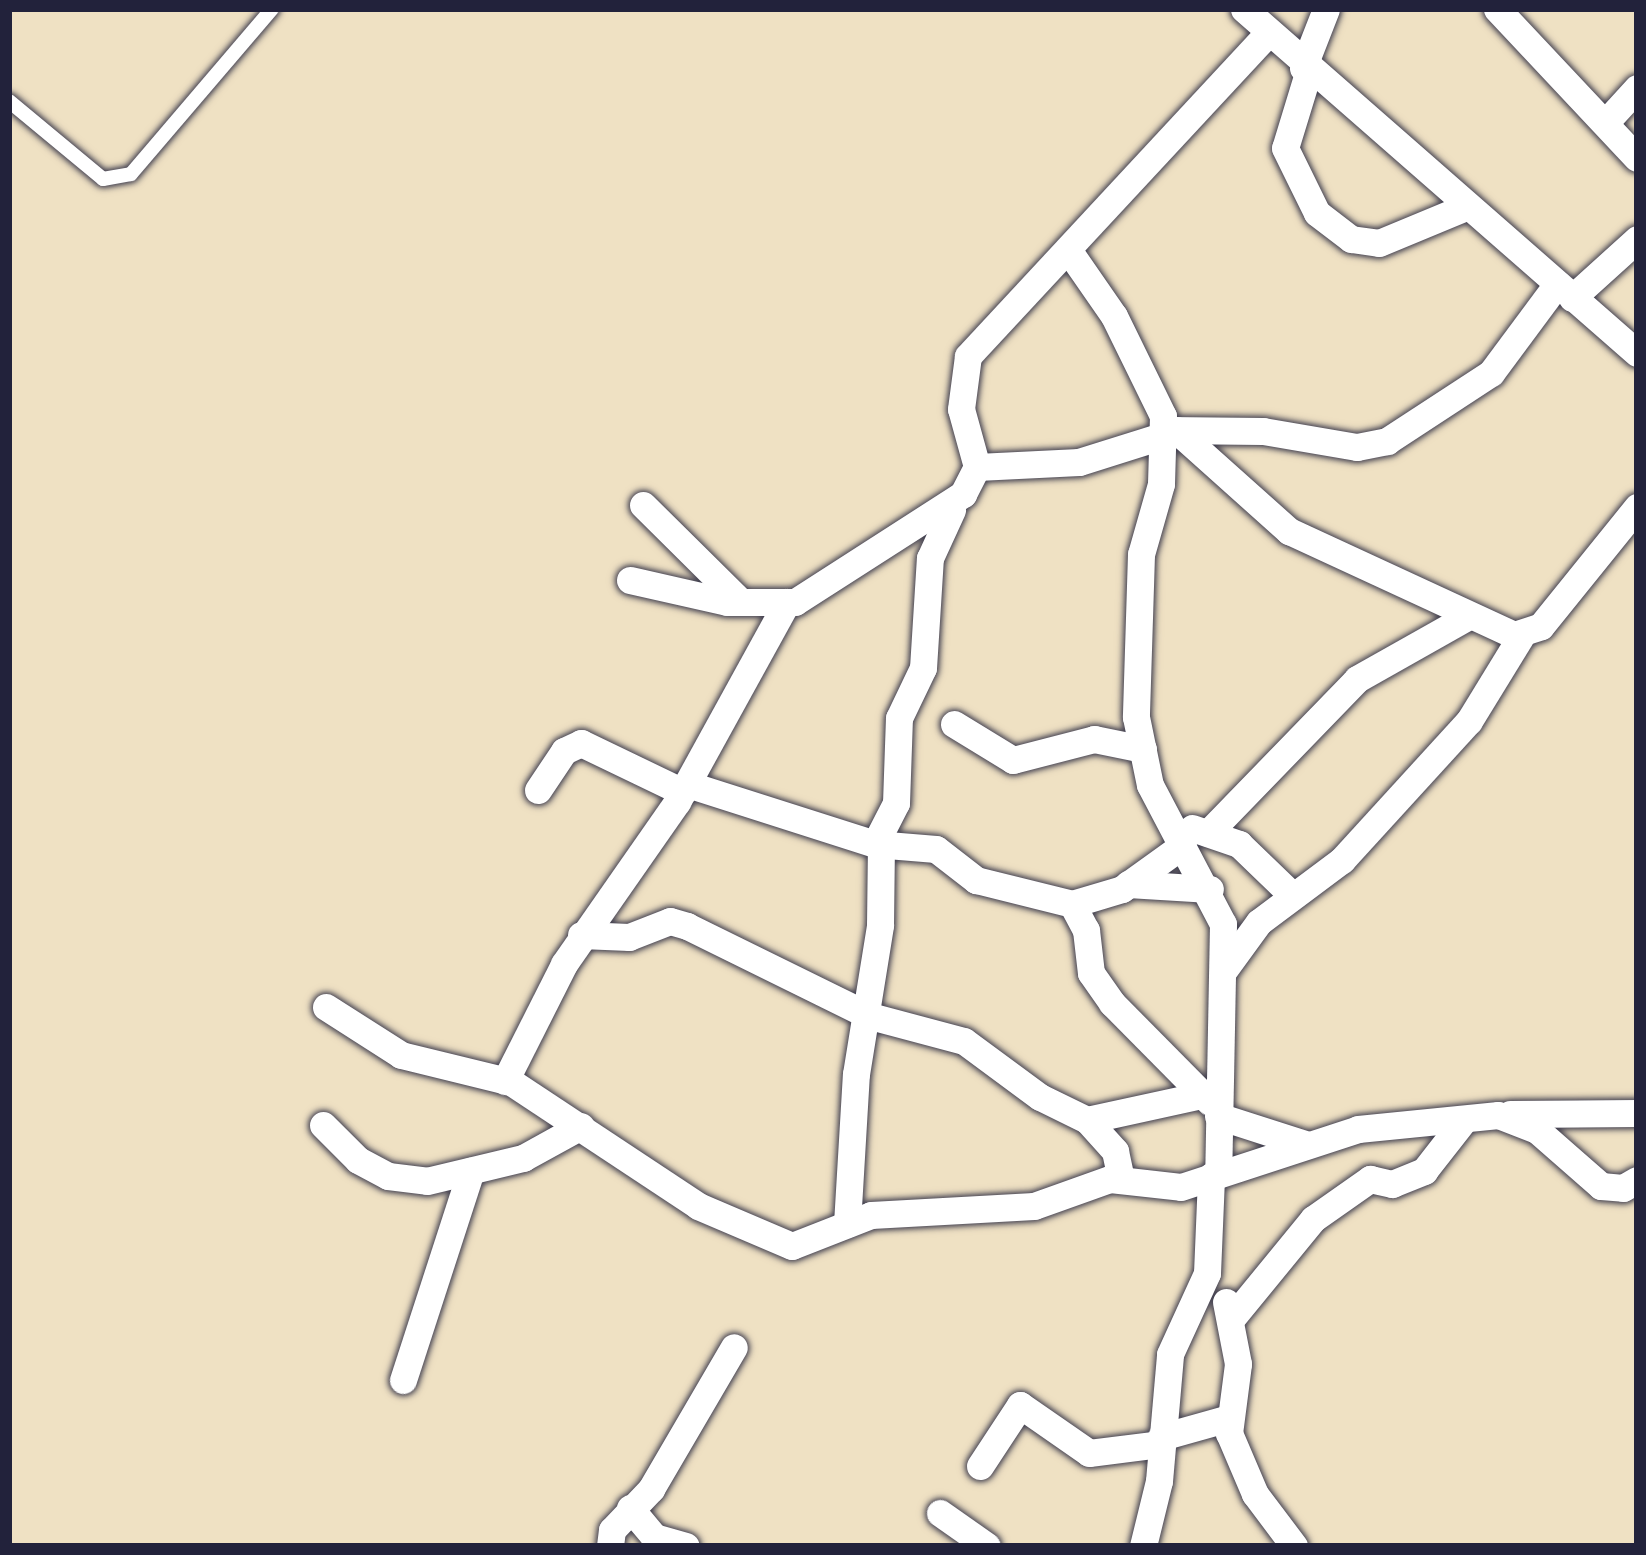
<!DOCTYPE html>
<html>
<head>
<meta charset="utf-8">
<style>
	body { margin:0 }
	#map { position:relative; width:1646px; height:1555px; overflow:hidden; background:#efe1c3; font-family:"Balsamiq Sans",sans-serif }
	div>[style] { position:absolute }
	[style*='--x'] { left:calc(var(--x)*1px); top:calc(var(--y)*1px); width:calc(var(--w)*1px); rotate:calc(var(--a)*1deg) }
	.roads { filter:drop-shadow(0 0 3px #413f4f) drop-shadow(0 0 3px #413f4f) }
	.service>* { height:14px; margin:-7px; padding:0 7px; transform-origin:7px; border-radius:7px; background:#fff }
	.minor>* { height:27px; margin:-13.5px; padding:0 13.5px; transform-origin:13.5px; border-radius:13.5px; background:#fff }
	span { translate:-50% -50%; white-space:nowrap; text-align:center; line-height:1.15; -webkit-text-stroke:10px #f7f3e8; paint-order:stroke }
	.frame { position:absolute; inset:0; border:12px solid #22223b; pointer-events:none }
</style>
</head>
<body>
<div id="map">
	<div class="roads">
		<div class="service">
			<i style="--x:9;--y:101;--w:122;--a:39.7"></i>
			<i style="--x:103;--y:179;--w:28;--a:-10"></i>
			<i style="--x:131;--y:174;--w:217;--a:-49.5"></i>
		</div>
		<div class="minor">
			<i style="--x:1244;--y:9;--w:522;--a:41.2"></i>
			<i style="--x:1497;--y:9;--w:204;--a:46.8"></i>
			<i style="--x:1303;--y:68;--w:63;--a:-68.7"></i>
			<i style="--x:1308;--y:73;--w:78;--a:107"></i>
			<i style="--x:1285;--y:148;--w:72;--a:63.8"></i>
			<i style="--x:1317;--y:213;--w:43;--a:37.4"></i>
			<i style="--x:1351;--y:239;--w:28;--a:8"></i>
			<i style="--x:1379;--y:243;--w:94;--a:-22.5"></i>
			<i style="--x:1605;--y:123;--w:47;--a:-47.6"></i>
			<i style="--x:1071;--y:254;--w:75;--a:55.3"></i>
			<i style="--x:1114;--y:316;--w:111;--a:63.9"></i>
			<i style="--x:1163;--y:416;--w:68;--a:91.7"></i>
			<i style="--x:1161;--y:484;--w:73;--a:105.9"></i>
			<i style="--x:1141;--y:554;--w:163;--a:91.8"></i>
			<i style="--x:1136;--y:717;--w:69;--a:78.4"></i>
			<i style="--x:1150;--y:785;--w:157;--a:62.3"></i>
			<i style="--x:1223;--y:924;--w:250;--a:91.1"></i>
			<i style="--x:1572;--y:298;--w:88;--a:-42.2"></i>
			<i style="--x:1167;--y:430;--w:96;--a:0.6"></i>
			<i style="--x:1263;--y:431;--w:95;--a:9.7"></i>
			<i style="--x:1357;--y:447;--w:31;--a:-11"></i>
			<i style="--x:1387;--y:441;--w:124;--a:-33.2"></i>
			<i style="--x:1491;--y:373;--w:111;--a:-53.4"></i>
			<i style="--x:1176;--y:430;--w:152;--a:41.8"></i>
			<i style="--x:1289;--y:531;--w:248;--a:24.8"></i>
			<i style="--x:1514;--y:635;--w:28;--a:-18"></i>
			<i style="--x:1541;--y:626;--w:153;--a:-51.1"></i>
			<i style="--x:977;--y:467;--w:102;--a:-2.8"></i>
			<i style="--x:1079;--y:462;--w:87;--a:-17.4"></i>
			<i style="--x:643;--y:505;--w:138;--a:44.7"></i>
			<i style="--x:630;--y:580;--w:99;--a:12.8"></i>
			<i style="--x:727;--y:602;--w:68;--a:0"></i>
			<i style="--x:795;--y:602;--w:200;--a:-32.7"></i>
			<i style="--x:963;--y:494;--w:30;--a:-63"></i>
			<i style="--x:977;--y:467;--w:60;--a:-105.4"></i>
			<i style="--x:961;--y:409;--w:53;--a:-82.5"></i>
			<i style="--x:968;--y:356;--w:439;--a:-47.1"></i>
			<i style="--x:954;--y:724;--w:69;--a:31.4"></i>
			<i style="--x:1013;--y:760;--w:84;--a:-14.5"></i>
			<i style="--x:1094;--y:739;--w:50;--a:11.5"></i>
			<i style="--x:687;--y:784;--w:197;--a:17.7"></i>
			<i style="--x:875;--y:844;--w:61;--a:4.7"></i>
			<i style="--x:936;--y:849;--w:51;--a:37.8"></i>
			<i style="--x:976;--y:880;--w:99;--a:14"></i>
			<i style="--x:1072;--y:904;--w:30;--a:62"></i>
			<i style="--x:1086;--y:930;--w:43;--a:83.4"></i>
			<i style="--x:1091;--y:973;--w:37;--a:55"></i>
			<i style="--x:1112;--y:1003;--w:139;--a:45.3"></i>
			<i style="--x:538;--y:790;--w:47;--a:-56.3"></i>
			<i style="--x:564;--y:751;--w:19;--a:-25"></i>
			<i style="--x:581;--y:743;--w:113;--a:25.7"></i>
			<i style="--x:1192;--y:828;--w:50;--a:18.8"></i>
			<i style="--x:1239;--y:844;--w:72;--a:43.9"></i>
			<i style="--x:1208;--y:833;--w:214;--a:-45.9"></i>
			<i style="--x:1357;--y:679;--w:129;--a:-29.4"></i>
			<i style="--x:875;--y:844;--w:46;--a:-62.9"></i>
			<i style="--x:896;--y:803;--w:85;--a:-88"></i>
			<i style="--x:899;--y:718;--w:55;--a:-64.4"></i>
			<i style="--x:923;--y:668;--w:110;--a:-86.4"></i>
			<i style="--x:930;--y:558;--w:53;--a:-65.4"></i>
			<i style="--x:1128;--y:884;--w:82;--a:3.5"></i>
			<i style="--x:1072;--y:904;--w:52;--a:-16.7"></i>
			<i style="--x:1122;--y:889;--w:75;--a:-35.8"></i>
			<i style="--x:581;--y:935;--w:48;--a:2.4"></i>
			<i style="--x:629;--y:937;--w:44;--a:-21.3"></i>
			<i style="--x:670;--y:921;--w:18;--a:16"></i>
			<i style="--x:687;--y:926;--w:204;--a:26.2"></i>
			<i style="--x:870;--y:1016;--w:97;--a:14.9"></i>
			<i style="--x:964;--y:1041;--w:94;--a:36.4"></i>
			<i style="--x:1040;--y:1097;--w:52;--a:26.1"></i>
			<i style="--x:1087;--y:1120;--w:118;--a:-12.3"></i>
			<i style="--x:1224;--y:970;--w:59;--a:-53.9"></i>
			<i style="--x:1259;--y:922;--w:104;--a:-36.8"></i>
			<i style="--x:1342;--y:860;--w:188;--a:-47.6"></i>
			<i style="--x:1469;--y:721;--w:103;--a:-58.5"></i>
			<i style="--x:326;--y:1007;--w:89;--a:32.6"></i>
			<i style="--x:401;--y:1055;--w:113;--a:13.8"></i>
			<i style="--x:511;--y:1082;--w:224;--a:33.5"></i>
			<i style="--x:698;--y:1206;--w:102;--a:23.1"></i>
			<i style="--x:792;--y:1246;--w:85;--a:-21.4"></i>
			<i style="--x:871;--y:1215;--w:163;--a:-3.2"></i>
			<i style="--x:1034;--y:1206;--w:81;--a:-19.6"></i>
			<i style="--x:1110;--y:1179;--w:71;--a:6.4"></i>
			<i style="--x:1181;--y:1187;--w:186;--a:-18.1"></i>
			<i style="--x:1358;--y:1129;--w:141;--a:-5.7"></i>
			<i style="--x:1498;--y:1115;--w:42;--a:21"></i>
			<i style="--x:1537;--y:1130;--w:85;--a:41.2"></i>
			<i style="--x:1601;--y:1186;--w:22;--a:5"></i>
			<i style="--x:1623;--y:1188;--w:16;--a:-30"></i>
			<i style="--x:505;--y:1081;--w:131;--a:-63.2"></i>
			<i style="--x:564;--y:964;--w:198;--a:-55.1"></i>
			<i style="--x:677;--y:802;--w:228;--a:-61.2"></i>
			<i style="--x:1510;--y:1114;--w:127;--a:-0.5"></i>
			<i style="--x:1218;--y:1116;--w:91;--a:17.8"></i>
			<i style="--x:1087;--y:1120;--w:42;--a:47.9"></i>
			<i style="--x:1115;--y:1151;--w:29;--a:78"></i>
			<i style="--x:323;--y:1125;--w:49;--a:45"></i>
			<i style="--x:358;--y:1160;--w:34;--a:28"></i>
			<i style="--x:388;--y:1176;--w:39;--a:7"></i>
			<i style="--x:427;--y:1181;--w:99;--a:-13.5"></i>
			<i style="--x:523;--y:1158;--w:66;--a:-28.9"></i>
			<i style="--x:847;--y:1224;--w:150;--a:-86.6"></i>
			<i style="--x:856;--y:1074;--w:151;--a:-80.8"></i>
			<i style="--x:880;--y:925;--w:79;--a:-89.3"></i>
			<i style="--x:1226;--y:1302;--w:63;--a:79"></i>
			<i style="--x:1238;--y:1364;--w:70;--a:97.4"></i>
			<i style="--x:1229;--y:1433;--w:66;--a:66.9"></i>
			<i style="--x:1255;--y:1494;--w:65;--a:53.1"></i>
			<i style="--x:1232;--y:1318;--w:128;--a:-50.7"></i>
			<i style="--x:1313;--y:1219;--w:70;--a:-35.1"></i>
			<i style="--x:1370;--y:1179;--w:23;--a:13"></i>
			<i style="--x:1392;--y:1184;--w:35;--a:-22"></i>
			<i style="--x:1424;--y:1171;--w:63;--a:-52"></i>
			<i style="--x:403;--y:1380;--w:220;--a:-72"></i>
			<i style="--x:1161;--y:1437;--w:71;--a:-15.6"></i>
			<i style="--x:980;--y:1466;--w:73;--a:-56.7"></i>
			<i style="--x:1020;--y:1405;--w:84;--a:34.8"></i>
			<i style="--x:1089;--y:1453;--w:73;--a:-7.1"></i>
			<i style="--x:630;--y:1508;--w:38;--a:50"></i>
			<i style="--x:654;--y:1537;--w:33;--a:16"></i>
			<i style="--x:940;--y:1513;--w:57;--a:35.1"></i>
			<i style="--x:610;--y:1546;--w:16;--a:-83"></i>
			<i style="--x:612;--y:1530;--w:57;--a:-46.4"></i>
			<i style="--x:651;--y:1489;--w:164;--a:-59.7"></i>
			<i style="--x:1143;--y:1546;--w:67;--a:-76.2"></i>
			<i style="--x:1159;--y:1481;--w:127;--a:-85"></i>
			<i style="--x:1170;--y:1354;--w:89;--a:-65.4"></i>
			<i style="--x:1207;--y:1273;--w:97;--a:-87.6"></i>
		</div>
	</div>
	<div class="frame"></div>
</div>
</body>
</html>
